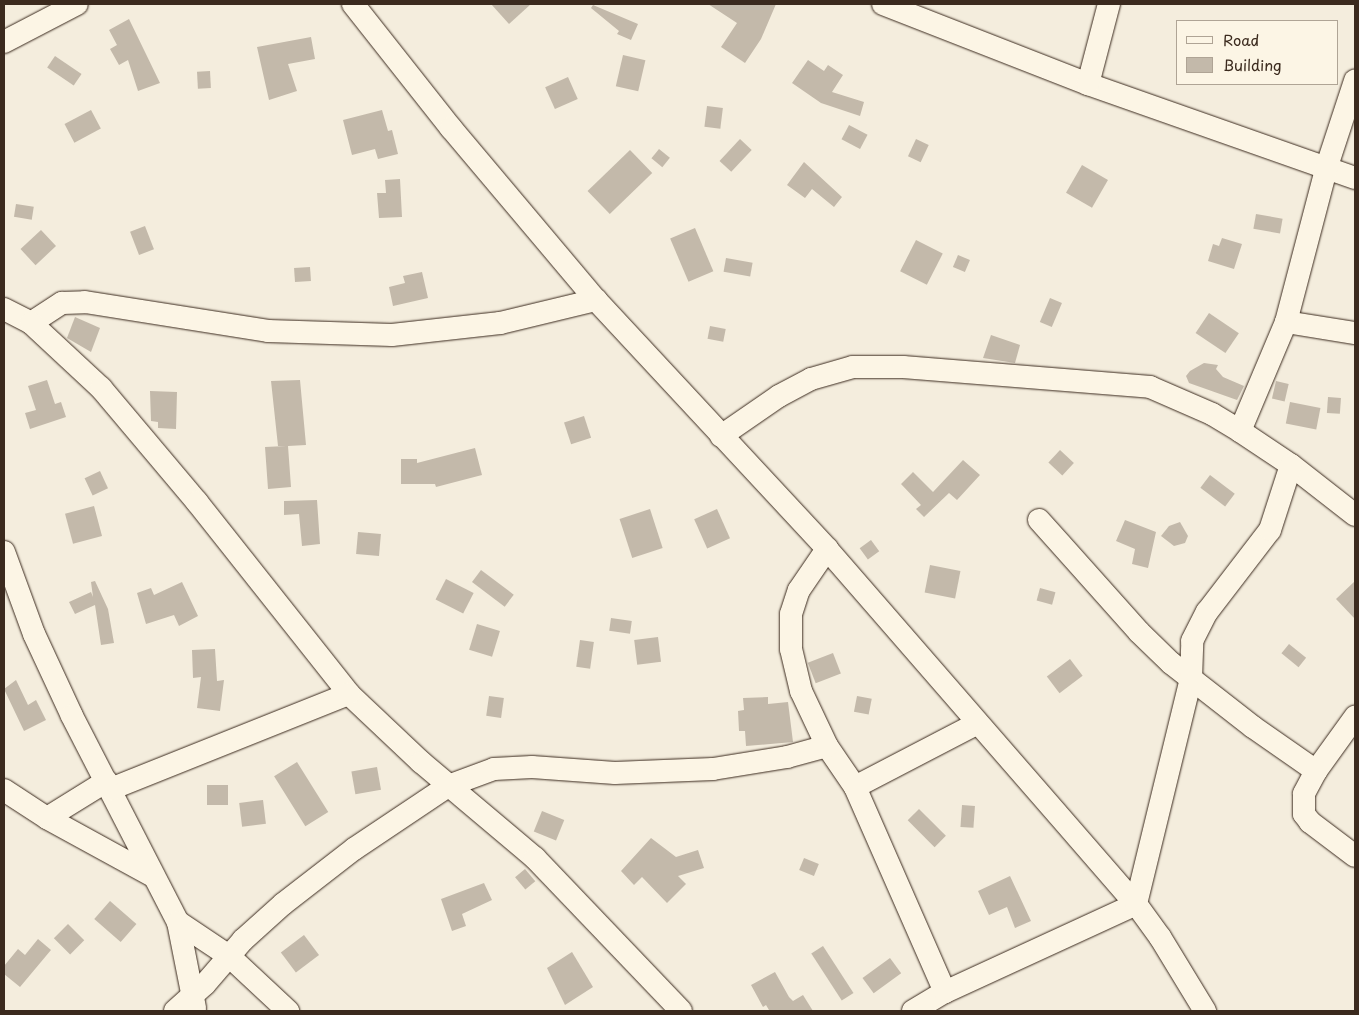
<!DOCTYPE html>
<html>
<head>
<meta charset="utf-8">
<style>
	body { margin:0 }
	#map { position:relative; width:1359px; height:1015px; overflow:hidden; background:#f4eddd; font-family:"Playpen Sans",sans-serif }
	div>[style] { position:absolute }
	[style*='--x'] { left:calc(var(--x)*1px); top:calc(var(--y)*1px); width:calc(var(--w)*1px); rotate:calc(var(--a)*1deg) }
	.building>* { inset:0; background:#c3b9aa; transform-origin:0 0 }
	.roads { filter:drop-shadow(0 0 1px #3b2a1e) drop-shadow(0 0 1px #3b2a1e) }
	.minor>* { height:22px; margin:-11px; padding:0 11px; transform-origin:11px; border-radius:11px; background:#fcf5e5 }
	span { translate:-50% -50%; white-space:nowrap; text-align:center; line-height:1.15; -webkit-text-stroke:4px #fcf5e5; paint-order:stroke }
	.frame { position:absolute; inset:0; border:5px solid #3b2a1e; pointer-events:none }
	.legend { position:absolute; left:1176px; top:20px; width:162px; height:65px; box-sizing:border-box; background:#fcf5e5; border:1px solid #afa495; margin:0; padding:6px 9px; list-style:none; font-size:15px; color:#3b2a1e }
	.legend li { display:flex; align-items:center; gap:10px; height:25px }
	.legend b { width:25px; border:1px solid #afa495 }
</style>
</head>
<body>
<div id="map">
	<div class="building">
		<i style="clip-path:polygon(491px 4px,531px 4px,509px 24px)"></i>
		<i style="clip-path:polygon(708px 4px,776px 4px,761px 39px,745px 63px,721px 47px,737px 23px)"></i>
		<i style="clip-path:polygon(593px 5px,638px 24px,631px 40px,617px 34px,619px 31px,591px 8px)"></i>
		<i style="clip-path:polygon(129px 19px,160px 83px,138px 91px,128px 60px,119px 65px,110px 49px,117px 45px,109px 30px)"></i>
		<i style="clip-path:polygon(311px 37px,315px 59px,288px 64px,297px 91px,269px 100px,257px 47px)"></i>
		<i style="left:623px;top:55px;width:23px;height:32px;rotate:13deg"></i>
		<i style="left:55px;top:56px;width:32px;height:14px;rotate:34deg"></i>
		<i style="clip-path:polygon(808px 60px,824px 71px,828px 65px,843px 75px,832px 92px,864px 102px,860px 116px,821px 103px,792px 83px)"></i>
		<i style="left:210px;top:71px;width:17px;height:13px;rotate:87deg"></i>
		<i style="left:568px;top:77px;width:24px;height:25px;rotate:66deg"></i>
		<i style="left:707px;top:106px;width:16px;height:21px;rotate:7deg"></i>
		<i style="left:91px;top:110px;width:21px;height:30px;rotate:62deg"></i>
		<i style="clip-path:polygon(382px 110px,388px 131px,392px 130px,398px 154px,378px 159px,375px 149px,352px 155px,343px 120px)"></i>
		<i style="left:849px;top:125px;width:21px;height:16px;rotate:28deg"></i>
		<i style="left:740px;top:139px;width:16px;height:30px;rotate:43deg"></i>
		<i style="left:916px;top:139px;width:14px;height:19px;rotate:25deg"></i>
		<i style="left:659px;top:149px;width:14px;height:12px;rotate:39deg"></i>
		<i style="left:630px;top:150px;width:32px;height:59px;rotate:46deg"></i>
		<i style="clip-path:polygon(804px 162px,842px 197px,834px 207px,812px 189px,805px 198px,787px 185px)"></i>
		<i style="left:1082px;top:165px;width:30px;height:32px;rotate:30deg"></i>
		<i style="clip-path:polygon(400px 179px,402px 217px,379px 218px,377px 193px,386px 193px,385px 180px)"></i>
		<i style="left:16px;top:204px;width:18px;height:13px;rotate:9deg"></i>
		<i style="left:1256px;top:214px;width:27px;height:15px;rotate:10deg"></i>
		<i style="left:145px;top:226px;width:25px;height:16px;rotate:69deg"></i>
		<i style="left:695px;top:228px;width:47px;height:27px;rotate:67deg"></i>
		<i style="left:41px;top:230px;width:22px;height:28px;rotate:47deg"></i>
		<i style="clip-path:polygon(1222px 238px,1242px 244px,1234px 269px,1208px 261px,1213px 244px,1219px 246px)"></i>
		<i style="left:916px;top:240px;width:30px;height:35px;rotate:27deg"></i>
		<i style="left:958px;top:255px;width:13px;height:13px;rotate:23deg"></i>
		<i style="left:726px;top:258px;width:27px;height:14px;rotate:10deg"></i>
		<i style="left:310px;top:267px;width:14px;height:16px;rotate:86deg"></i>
		<i style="clip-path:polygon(422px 272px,428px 298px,393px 306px,389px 287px,405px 283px,403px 276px)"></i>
		<i style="left:1050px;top:298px;width:13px;height:26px;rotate:23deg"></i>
		<i style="left:1209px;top:313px;width:36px;height:24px;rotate:34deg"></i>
		<i style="clip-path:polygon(75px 317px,100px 328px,91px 352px,67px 338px)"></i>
		<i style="left:710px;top:326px;width:16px;height:13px;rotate:11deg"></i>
		<i style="clip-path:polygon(991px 335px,1020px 345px,1015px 363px,983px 358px)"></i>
		<i style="clip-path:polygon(1204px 363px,1218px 365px,1216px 369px,1223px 377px,1244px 386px,1237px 400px,1189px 383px,1186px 376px,1190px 371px)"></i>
		<i style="clip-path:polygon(47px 380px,55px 404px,61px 402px,66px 417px,30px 429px,25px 413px,36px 410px,28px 386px)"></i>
		<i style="clip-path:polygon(300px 380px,306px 445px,288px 446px,291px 487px,268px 489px,265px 447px,286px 446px,278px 446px,271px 381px)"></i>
		<i style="left:1276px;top:381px;width:13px;height:18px;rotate:13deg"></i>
		<i style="clip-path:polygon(150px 391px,177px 392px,176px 429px,158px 428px,158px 422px,151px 421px)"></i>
		<i style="left:1328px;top:397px;width:13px;height:16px;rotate:4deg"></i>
		<i style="left:1290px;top:402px;width:31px;height:22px;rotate:11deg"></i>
		<i style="left:584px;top:416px;width:23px;height:21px;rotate:72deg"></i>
		<i style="clip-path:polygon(475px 448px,482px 475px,436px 487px,435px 484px,401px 484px,401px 459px,417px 459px,417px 463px)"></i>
		<i style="left:1060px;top:450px;width:19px;height:17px;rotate:43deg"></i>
		<i style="clip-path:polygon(963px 460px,980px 475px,957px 500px,949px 493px,924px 517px,916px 509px,921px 505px,901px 484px,913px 472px,933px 492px)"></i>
		<i style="left:100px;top:471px;width:19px;height:17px;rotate:65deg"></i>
		<i style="left:1210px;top:475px;width:31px;height:16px;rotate:37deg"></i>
		<i style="clip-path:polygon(317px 500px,320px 544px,302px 546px,299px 514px,284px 515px,284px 501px)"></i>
		<i style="left:94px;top:506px;width:31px;height:30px;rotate:75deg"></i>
		<i style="left:650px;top:509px;width:41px;height:32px;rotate:72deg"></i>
		<i style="left:717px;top:509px;width:32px;height:25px;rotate:66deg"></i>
		<i style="clip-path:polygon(1125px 520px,1156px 532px,1148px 568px,1132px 564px,1135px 549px,1116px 541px)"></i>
		<i style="clip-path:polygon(1180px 522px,1188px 536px,1185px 543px,1174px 546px,1161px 536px,1169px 526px)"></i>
		<i style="left:358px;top:532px;width:23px;height:22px;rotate:5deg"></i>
		<i style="left:871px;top:540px;width:14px;height:14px;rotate:54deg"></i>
		<i style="left:930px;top:565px;width:31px;height:28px;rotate:11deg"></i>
		<i style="left:481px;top:570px;width:41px;height:15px;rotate:37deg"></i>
		<i style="left:446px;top:579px;width:31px;height:23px;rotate:27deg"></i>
		<i style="clip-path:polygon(95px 581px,108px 609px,114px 643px,101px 645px,95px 605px,75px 614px,69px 602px,91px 592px,93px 597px,91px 582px)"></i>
		<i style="clip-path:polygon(1355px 581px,1355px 619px,1336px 599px)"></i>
		<i style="clip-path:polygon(182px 582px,198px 616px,179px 626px,174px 615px,146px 624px,137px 593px,151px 588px,154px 595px)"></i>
		<i style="left:1040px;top:588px;width:16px;height:13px;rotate:15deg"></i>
		<i style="left:611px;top:618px;width:21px;height:13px;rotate:8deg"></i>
		<i style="left:477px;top:624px;width:24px;height:27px;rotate:17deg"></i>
		<i style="left:658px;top:637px;width:25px;height:24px;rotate:83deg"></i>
		<i style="left:580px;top:640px;width:14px;height:27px;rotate:8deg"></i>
		<i style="left:1289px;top:644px;width:22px;height:12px;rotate:39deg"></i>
		<i style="clip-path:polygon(215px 649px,217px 681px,224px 680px,220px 711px,197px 708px,201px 677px,193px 678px,192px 650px)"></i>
		<i style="left:833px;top:653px;width:22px;height:27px;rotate:69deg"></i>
		<i style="left:1070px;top:659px;width:21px;height:29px;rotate:53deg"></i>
		<i style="clip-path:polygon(16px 680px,28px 705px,36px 700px,46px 720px,24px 731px,4px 689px)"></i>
		<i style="left:489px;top:696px;width:15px;height:20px;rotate:8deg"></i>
		<i style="left:857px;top:696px;width:15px;height:16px;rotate:11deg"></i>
		<i style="clip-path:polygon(768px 697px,768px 704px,788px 702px,793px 742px,746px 746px,745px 731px,739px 731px,738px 711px,744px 710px,743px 698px)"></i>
		<i style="left:297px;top:762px;width:59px;height:27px;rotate:58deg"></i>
		<i style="left:377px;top:767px;width:23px;height:26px;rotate:80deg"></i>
		<i style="left:228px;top:785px;width:20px;height:21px;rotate:90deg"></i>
		<i style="left:263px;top:800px;width:24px;height:24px;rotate:83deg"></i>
		<i style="left:962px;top:805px;width:13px;height:22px;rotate:4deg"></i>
		<i style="left:919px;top:809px;width:38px;height:16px;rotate:45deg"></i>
		<i style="left:542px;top:811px;width:24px;height:22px;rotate:22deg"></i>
		<i style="clip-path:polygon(651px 838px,676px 857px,698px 850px,704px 868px,678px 876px,686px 884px,667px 903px,642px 877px,634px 885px,621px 871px)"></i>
		<i style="left:804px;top:858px;width:16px;height:13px;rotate:22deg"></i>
		<i style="left:525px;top:869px;width:16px;height:13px;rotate:50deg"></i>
		<i style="clip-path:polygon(1010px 876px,1031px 921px,1015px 928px,1007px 907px,989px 915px,978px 891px)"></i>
		<i style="clip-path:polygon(484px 883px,492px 900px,462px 914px,466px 926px,452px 931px,441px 899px)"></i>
		<i style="left:110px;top:901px;width:35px;height:24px;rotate:41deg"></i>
		<i style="left:68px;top:924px;width:23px;height:20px;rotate:45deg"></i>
		<i style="left:304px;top:935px;width:25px;height:29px;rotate:53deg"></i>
		<i style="clip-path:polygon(38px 939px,51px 950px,20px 987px,4px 974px,4px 966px,18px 949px,25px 955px)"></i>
		<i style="left:823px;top:946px;width:56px;height:14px;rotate:57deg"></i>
		<i style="clip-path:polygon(572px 952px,593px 987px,565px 1005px,547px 968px)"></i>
		<i style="left:890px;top:958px;width:19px;height:34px;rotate:54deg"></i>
		<i style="clip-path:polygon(775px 972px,789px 997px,793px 1001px,803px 995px,813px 1011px,766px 1011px,769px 1010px,766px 1005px,763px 1007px,751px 985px)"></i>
	</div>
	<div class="roads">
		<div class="minor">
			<i style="--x:353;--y:4;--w:158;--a:51.7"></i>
			<i style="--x:451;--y:128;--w:225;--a:49.9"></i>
			<i style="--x:596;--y:300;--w:340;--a:47.1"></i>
			<i style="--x:827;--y:549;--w:471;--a:49"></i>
			<i style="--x:1136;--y:904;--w:41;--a:54"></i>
			<i style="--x:1160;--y:937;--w:87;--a:58.7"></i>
			<i style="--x:883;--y:4;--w:220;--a:21.3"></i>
			<i style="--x:1088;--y:84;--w:283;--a:19.4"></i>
			<i style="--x:4;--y:42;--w:82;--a:-27.5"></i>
			<i style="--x:1088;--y:84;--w:83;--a:-75.3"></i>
			<i style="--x:4;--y:309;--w:30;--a:27"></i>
			<i style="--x:31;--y:323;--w:37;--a:-33"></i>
			<i style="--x:62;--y:303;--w:23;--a:-2"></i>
			<i style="--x:85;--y:302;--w:185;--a:9"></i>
			<i style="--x:268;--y:331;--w:124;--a:1.8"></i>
			<i style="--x:392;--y:335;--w:109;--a:-6.3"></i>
			<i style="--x:500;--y:323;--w:99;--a:-13.5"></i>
			<i style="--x:1286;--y:322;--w:70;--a:9.1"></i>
			<i style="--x:31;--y:323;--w:96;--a:42.9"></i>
			<i style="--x:101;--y:388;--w:149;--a:49.9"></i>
			<i style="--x:197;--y:502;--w:245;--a:51.6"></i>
			<i style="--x:349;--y:694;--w:99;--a:43.4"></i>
			<i style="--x:421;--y:762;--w:149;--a:40.1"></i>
			<i style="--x:535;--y:858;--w:211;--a:46.3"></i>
			<i style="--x:1240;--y:431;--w:118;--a:-67.1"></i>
			<i style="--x:1286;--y:322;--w:158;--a:-75.3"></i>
			<i style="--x:1326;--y:169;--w:93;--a:-71.8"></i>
			<i style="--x:721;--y:436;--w:70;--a:-34.6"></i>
			<i style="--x:779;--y:396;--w:36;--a:-28"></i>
			<i style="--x:811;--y:379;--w:44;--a:-15.9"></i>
			<i style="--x:853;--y:367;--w:50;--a:0"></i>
			<i style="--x:903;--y:367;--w:248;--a:4.6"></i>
			<i style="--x:1150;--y:387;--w:68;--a:23.5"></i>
			<i style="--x:1212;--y:414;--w:33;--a:31"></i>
			<i style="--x:1240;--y:431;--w:61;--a:33.7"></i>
			<i style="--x:1291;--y:465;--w:81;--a:38"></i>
			<i style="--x:1039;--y:520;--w:150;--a:48.2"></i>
			<i style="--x:1139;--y:632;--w:45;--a:44.1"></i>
			<i style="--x:1171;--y:663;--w:104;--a:38"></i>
			<i style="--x:1253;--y:727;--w:77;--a:34.9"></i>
			<i style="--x:1316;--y:771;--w:67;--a:-54.2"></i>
			<i style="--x:4;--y:552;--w:87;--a:69.9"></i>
			<i style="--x:34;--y:634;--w:90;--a:65.1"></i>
			<i style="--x:72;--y:716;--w:232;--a:62.8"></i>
			<i style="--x:178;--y:922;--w:88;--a:78.8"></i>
			<i style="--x:827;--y:746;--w:50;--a:55.7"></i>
			<i style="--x:855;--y:787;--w:224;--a:66.3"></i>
			<i style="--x:1316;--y:771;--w:26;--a:118"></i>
			<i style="--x:1304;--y:794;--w:20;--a:90"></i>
			<i style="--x:1304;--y:814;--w:10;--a:53"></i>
			<i style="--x:1310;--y:822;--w:56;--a:37.1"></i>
			<i style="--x:855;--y:787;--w:136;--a:-27.5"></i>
			<i style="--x:111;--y:789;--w:256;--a:-21.8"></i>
			<i style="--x:4;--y:790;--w:51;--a:33.1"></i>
			<i style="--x:47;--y:818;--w:121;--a:28.7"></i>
			<i style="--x:47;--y:818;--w:70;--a:-31.7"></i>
			<i style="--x:178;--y:922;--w:61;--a:33.7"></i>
			<i style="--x:229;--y:956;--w:81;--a:43"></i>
			<i style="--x:175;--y:1011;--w:40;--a:-42"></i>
			<i style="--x:205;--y:984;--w:58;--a:-49.2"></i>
			<i style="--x:243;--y:940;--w:54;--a:-42"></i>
			<i style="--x:283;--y:904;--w:90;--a:-37.8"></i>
			<i style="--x:354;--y:849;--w:113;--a:-33.8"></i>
			<i style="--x:448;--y:786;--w:49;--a:-20.3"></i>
			<i style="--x:494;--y:769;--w:38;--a:-3"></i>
			<i style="--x:532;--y:767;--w:83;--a:4.1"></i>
			<i style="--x:615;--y:773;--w:98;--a:-2.3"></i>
			<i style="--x:713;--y:769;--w:75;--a:-9.2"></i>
			<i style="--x:787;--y:757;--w:41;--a:-15.4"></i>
			<i style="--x:827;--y:746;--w:61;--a:-115.3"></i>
			<i style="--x:801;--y:691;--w:43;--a:-103.4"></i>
			<i style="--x:791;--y:649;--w:35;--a:-90"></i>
			<i style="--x:791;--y:614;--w:25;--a:-72"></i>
			<i style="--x:799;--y:590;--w:50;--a:-55.7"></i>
			<i style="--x:913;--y:1011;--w:37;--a:-31"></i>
			<i style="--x:945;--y:992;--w:210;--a:-24.7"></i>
			<i style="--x:1136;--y:904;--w:232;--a:-76.3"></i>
			<i style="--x:1191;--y:679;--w:38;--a:-88"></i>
			<i style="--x:1192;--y:641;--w:33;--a:-63"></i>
			<i style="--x:1207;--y:612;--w:103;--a:-52.5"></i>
			<i style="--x:1270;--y:530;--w:68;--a:-72.1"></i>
		</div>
	</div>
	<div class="frame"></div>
	<ul class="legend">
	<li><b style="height:6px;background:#fcf5e5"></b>Road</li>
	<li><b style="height:14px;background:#c3b9aa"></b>Building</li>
	</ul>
</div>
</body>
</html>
